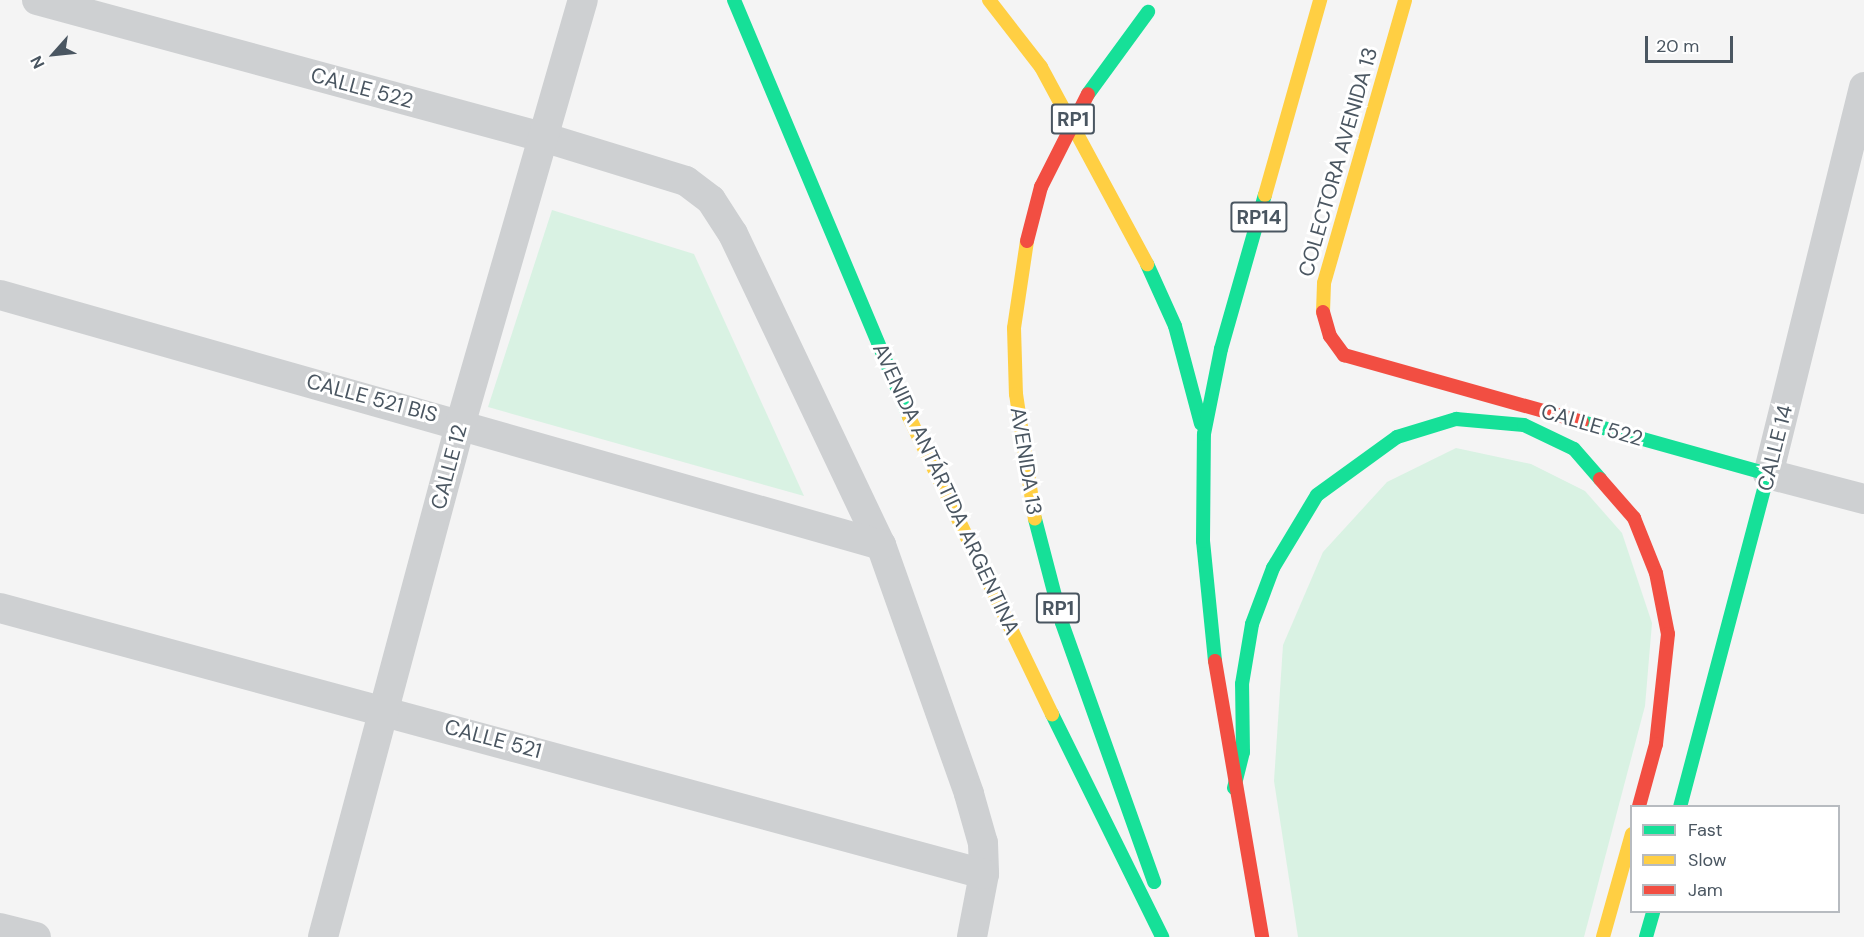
<!DOCTYPE html>
<html>
<head>
<meta charset="utf-8">
<style>
	body { margin:0 }
	#map { position:relative; width:1864px; height:937px; overflow:hidden; background:#f4f4f4; font-family:"DM Sans",sans-serif }
	div>[style] { position:absolute }
	[style*='--x'] { left:calc(var(--x)*1px); top:calc(var(--y)*1px); width:calc(var(--w)*1px); rotate:calc(var(--a)*1deg) }
	.green>* { inset:0; background:#d9f2e3 }
	.street>* { height:30px; margin:-15px; padding:0 15px; transform-origin:15px; border-radius:15px; background:#ced0d2 }
	.fast>* { height:14px; margin:-7px; padding:0 7px; transform-origin:7px; border-radius:7px; background:#16e098 }
	.slow>* { height:14px; margin:-7px; padding:0 7px; transform-origin:7px; border-radius:7px; background:#ffcf43 }
	.jam>* { height:14px; margin:-7px; padding:0 7px; transform-origin:7px; border-radius:7px; background:#f24e42 }
	.fast-bridge>* { height:14px; margin:-7px; padding:0 7px; transform-origin:7px; border-radius:7px; background:#16e098 }
	.jam-bridge>* { height:14px; margin:-7px; padding:0 7px; transform-origin:7px; border-radius:7px; background:#f24e42 }
	span { translate:-50% -50%; white-space:nowrap; text-align:center; line-height:1.15; -webkit-text-stroke:6px #fff; paint-order:stroke }
	.shield-label span { padding:2px 4px; background:#fff; border:2px solid; border-radius:4px; -webkit-text-stroke-width:0 }
	.shield-label { font-size:20px; color:#4a5661; font-weight:700 }
	.street-label { font-size:21px; color:#4a5661 }
	.legend { position:absolute; left:1630px; top:805px; width:210px; height:108px; box-sizing:border-box; background:#fff; border:2px solid #b7bbc0; margin:0; padding:8px 10px; list-style:none; font-size:18px; color:#4a5661 }
	.legend li { display:flex; align-items:center; gap:12px; height:30px }
	.legend b { width:30px; border:2px solid #b7bbc0 }
	.north { position:absolute; left:24px; top:24px; width:60px; height:60px; -webkit-text-stroke:4px #fff; paint-order:stroke; rotate:243deg; font-size:16px; font-weight:700; line-height:24px; text-align:center; color:#4a5661 }
	.north::after { content:''; display:block; margin:auto; width:21px; height:27px; background:#4a5661; clip-path:polygon(50% 0,100% 100%,50% 72%,0 100%) }
	.scale { position:absolute; left:1645px; top:36px; width:88px; height:27px; box-sizing:border-box; border:3px solid #4a5661; border-top:0; padding-left:8px; font-size:18px; line-height:21px; white-space:nowrap; color:#4a5661; -webkit-text-stroke:4px #fff; paint-order:stroke }
</style>
</head>
<body>
<div id="map">
	<div class="green">
		<i style="clip-path:polygon(552px 210px,694px 254px,804px 496px,488px 407px)"></i>
		<i style="clip-path:polygon(1456px 448px,1531px 464px,1585px 491px,1622px 533px,1652px 623px,1645px 706px,1584px 937px,1298px 937px,1274px 781px,1283px 645px,1323px 552px,1387px 482px)"></i>
	</div>
	<div class="street">
		<i style="--x:37;--y:0;--w:527;--a:15.17"></i>
		<i style="--x:546;--y:138;--w:146;--a:17.1"></i>
		<i style="--x:686;--y:181;--w:31;--a:37"></i>
		<i style="--x:711;--y:200;--w:40;--a:57.1"></i>
		<i style="--x:733;--y:234;--w:344;--a:64.6"></i>
		<i style="--x:881;--y:545;--w:264;--a:70.5"></i>
		<i style="--x:969;--y:794;--w:51;--a:74.1"></i>
		<i style="--x:983;--y:843;--w:31;--a:88"></i>
		<i style="--x:984;--y:874;--w:64;--a:100.8"></i>
		<i style="--x:1864;--y:87;--w:399;--a:103.9"></i>
		<i style="--x:1768;--y:474;--w:99;--a:14.6"></i>
		<i style="--x:0;--y:295;--w:916;--a:15.84"></i>
		<i style="--x:0;--y:608;--w:1019;--a:15.13"></i>
		<i style="--x:0;--y:928;--w:37;--a:14"></i>
		<i style="--x:323;--y:937;--w:533;--a:-75"></i>
		<i style="--x:461;--y:422;--w:439;--a:-73.9"></i>
	</div>
	<div class="fast">
		<i style="--x:734;--y:0;--w:452;--a:67.2"></i>
		<i style="--x:1147;--y:264;--w:68;--a:65.7"></i>
		<i style="--x:1175;--y:326;--w:101;--a:75.1"></i>
		<i style="--x:1582;--y:422;--w:193;--a:15.6"></i>
		<i style="--x:1768;--y:474;--w:343;--a:104.8"></i>
		<i style="--x:1035;--y:519;--w:107;--a:75.4"></i>
		<i style="--x:1062;--y:623;--w:275;--a:70.4"></i>
		<i style="--x:1215;--y:661;--w:121;--a:-95.7"></i>
		<i style="--x:1203;--y:541;--w:107;--a:-89.5"></i>
		<i style="--x:1204;--y:434;--w:87;--a:-78.7"></i>
		<i style="--x:1221;--y:349;--w:160;--a:-74.1"></i>
		<i style="--x:1052;--y:714;--w:249;--a:63.7"></i>
		<i style="--x:1234;--y:788;--w:37;--a:-76"></i>
		<i style="--x:1243;--y:752;--w:68;--a:-90.8"></i>
		<i style="--x:1242;--y:684;--w:61;--a:-80.5"></i>
		<i style="--x:1252;--y:624;--w:60;--a:-69.4"></i>
		<i style="--x:1273;--y:568;--w:85;--a:-58.9"></i>
		<i style="--x:1317;--y:495;--w:99;--a:-35.9"></i>
		<i style="--x:1397;--y:437;--w:62;--a:-17"></i>
		<i style="--x:1456;--y:419;--w:68;--a:5"></i>
		<i style="--x:1524;--y:425;--w:55;--a:25.6"></i>
		<i style="--x:1574;--y:449;--w:40;--a:49"></i>
		<i style="--x:1646;--y:937;--w:26;--a:-74"></i>
	</div>
	<div class="slow">
		<i style="--x:989;--y:0;--w:85;--a:52.2"></i>
		<i style="--x:1041;--y:67;--w:224;--a:61.7"></i>
		<i style="--x:1265;--y:195;--w:203;--a:-74.2"></i>
		<i style="--x:1027;--y:241;--w:88;--a:98.5"></i>
		<i style="--x:1014;--y:328;--w:66;--a:88.3"></i>
		<i style="--x:1016;--y:394;--w:126;--a:81.4"></i>
		<i style="--x:1323;--y:312;--w:29;--a:-88"></i>
		<i style="--x:1324;--y:283;--w:294;--a:-74"></i>
		<i style="--x:909;--y:417;--w:330;--a:64.3"></i>
		<i style="--x:1603;--y:937;--w:107;--a:-74.3"></i>
	</div>
	<div class="jam">
		<i style="--x:1323;--y:312;--w:25;--a:74"></i>
		<i style="--x:1330;--y:336;--w:24;--a:54"></i>
		<i style="--x:1344;--y:355;--w:247;--a:15.7"></i>
		<i style="--x:1600;--y:479;--w:52;--a:48.9"></i>
		<i style="--x:1634;--y:518;--w:59;--a:68.2"></i>
		<i style="--x:1656;--y:573;--w:62;--a:78.9"></i>
		<i style="--x:1668;--y:634;--w:111;--a:96.2"></i>
		<i style="--x:1656;--y:744;--w:64;--a:105.3"></i>
		<i style="--x:1215;--y:661;--w:280;--a:80.3"></i>
	</div>
	<div class="fast-bridge">
		<i style="--x:1088;--y:94;--w:102;--a:-53.8"></i>
	</div>
	<div class="jam-bridge">
		<i style="--x:1027;--y:241;--w:56;--a:-75.5"></i>
		<i style="--x:1041;--y:187;--w:104;--a:-63.2"></i>
	</div>
	<div class="shield-label">
		<span style="left:1073px;top:119px">RP1</span>
		<span style="left:1259px;top:217px">RP14</span>
		<span style="left:1058px;top:608px">RP1</span>
	</div>
	<div class="street-label">
		<span style="left:362px;top:88px;rotate:15deg">CALLE 522</span>
		<span style="left:1338px;top:162px;rotate:-74deg">COLECTORA AVENIDA 13</span>
		<span style="left:372px;top:398px;rotate:15deg">CALLE 521 BIS</span>
		<span style="left:1592px;top:425px;rotate:16deg">CALLE 522</span>
		<span style="left:1775px;top:448px;rotate:-76deg">CALLE 14</span>
		<span style="left:1026px;top:461px;rotate:81deg">AVENIDA 13</span>
		<span style="left:449px;top:467px;rotate:-75deg">CALLE 12</span>
		<span style="left:946px;top:489px;rotate:65deg">AVENIDA ANTÁRTIDA ARGENTINA</span>
		<span style="left:493px;top:739px;rotate:15deg">CALLE 521</span>
	</div>
	<ul class="legend">
	<li><b style="height:8px;background:#16e098"></b>Fast</li>
	<li><b style="height:8px;background:#ffcf43"></b>Slow</li>
	<li><b style="height:8px;background:#f24e42"></b>Jam</li>
	</ul>
	<div class="north">N</div>
	<div class="scale">20 m</div>
</div>
</body>
</html>
